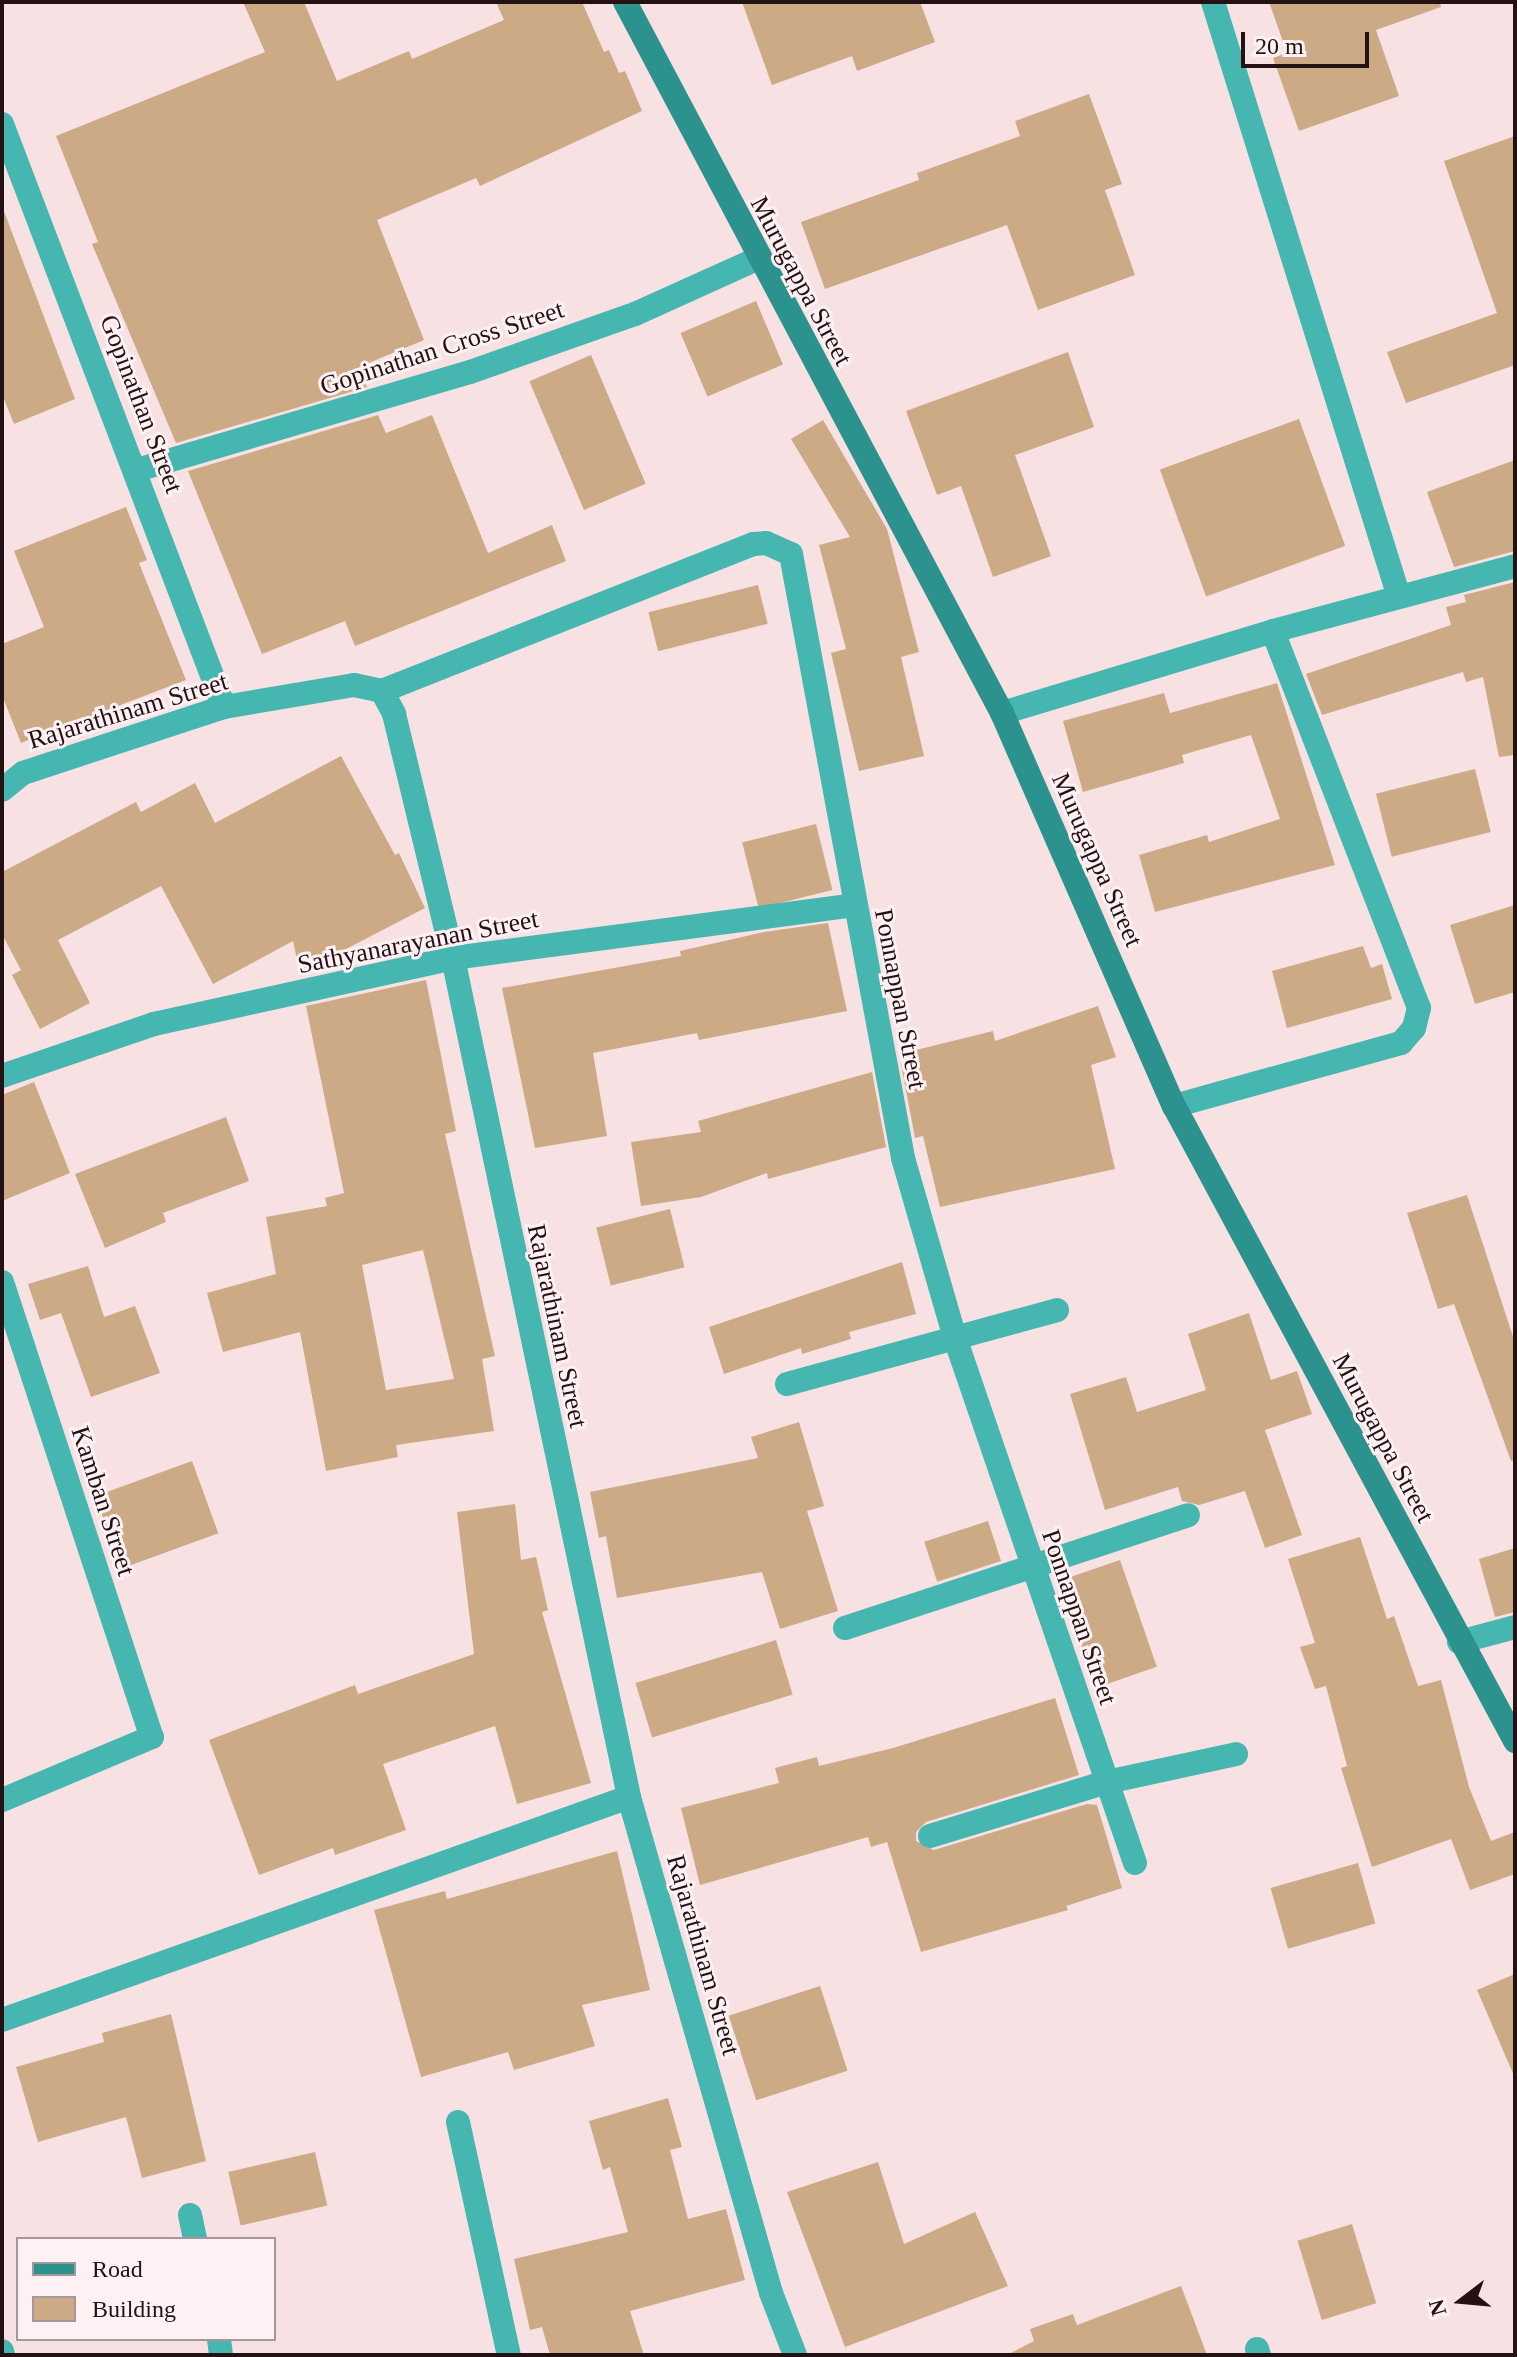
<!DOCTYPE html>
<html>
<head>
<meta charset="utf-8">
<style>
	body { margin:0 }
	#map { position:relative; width:1517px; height:2357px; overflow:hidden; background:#f8e1e3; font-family:"Times New Roman",serif }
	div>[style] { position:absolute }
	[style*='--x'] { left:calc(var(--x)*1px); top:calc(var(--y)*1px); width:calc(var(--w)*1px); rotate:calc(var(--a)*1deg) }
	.building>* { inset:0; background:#cbaa85; transform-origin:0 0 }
	.street>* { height:24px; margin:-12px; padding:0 12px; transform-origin:12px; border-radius:12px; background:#46b6b0 }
	.secondary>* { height:24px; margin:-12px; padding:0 12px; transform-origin:12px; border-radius:12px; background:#2b928d }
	span { translate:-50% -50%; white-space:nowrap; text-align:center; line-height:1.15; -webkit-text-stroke:6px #fdf1f3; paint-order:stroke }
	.street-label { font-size:26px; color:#241114 }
	.frame { position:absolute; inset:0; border:4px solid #241114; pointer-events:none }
	.legend { position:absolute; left:16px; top:2237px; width:260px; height:104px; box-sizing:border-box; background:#fdf1f3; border:2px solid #a6979a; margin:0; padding:10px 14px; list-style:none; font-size:24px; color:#241114 }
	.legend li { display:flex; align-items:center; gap:16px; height:40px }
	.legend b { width:40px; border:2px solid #a6979a }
	.north { position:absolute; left:1421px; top:2261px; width:80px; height:80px; -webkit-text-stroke:6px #fdf1f3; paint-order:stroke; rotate:254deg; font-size:22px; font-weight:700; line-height:32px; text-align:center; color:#241114 }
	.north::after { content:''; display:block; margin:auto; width:28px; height:36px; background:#241114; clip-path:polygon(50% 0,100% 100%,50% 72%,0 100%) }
	.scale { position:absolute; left:1241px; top:32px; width:128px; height:36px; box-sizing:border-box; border:4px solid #241114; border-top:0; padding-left:10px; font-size:24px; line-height:28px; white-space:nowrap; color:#241114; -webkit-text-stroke:6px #fdf1f3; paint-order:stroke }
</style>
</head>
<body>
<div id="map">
	<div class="building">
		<i style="clip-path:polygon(243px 2px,304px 2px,337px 81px,409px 51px,412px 59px,504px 20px,496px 2px,582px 2px,604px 52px,609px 50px,619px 73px,625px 71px,642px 111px,480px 186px,476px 178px,377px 220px,424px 340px,359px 367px,367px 387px,176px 443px,92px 244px,98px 242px,56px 136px,265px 52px)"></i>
		<i style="clip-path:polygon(742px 2px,920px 2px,935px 42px,857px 71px,852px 56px,772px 85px)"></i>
		<i style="clip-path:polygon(1269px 2px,1440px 2px,1441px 7px,1376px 30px,1399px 96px,1299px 131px,1273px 58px,1287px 53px)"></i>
		<i style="clip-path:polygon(1089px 94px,1122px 184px,1105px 190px,1135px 275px,1038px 310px,1007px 225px,825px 289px,801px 222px,919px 180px,917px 173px,1020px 136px,1015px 121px)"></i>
		<i style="clip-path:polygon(1515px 136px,1515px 365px,1406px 403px,1387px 352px,1497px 313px,1444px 161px)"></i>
		<i style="clip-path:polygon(2px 206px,75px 399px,14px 424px,2px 394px)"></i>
		<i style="left:756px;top:301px;width:69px;height:82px;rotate:67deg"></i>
		<i style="clip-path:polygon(1068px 352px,1094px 427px,1015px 455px,1051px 556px,993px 577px,961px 486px,937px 495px,906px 411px)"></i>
		<i style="left:591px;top:355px;width:140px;height:67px;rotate:67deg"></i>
		<i style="clip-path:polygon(378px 415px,386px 433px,432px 415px,488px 553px,552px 525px,566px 561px,355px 646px,345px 621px,262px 654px,188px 471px)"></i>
		<i style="left:1299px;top:419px;width:135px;height:148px;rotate:70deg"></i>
		<i style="clip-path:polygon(823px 420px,887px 529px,919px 652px,901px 657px,924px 756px,859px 771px,831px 653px,846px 649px,819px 545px,850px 537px,791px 439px)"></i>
		<i style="clip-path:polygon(1515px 460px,1515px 551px,1454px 567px,1427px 492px)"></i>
		<i style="clip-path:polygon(126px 507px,147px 560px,139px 563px,186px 680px,21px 743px,2px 695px,2px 644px,44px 627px,14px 551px)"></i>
		<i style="clip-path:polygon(1515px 582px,1515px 755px,1499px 757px,1483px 677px,1466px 682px,1463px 672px,1322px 715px,1306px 674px,1451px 625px,1446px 607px,1466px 602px,1464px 595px)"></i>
		<i style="left:758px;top:585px;width:40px;height:113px;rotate:76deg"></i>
		<i style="clip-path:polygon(1277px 683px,1335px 865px,1155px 912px,1139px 855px,1207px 835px,1209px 842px,1280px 819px,1251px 735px,1182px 755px,1184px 763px,1083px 792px,1063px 721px,1164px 693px,1170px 713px)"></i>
		<i style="clip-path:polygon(341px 756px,395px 855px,399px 853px,425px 908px,300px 973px,293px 941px,213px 984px,161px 886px,58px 940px,90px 1003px,40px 1029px,12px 975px,21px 970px,2px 934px,2px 872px,136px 802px,141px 812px,195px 783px,215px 823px)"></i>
		<i style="left:1475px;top:769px;width:65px;height:102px;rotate:76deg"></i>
		<i style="left:816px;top:824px;width:68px;height:76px;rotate:76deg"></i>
		<i style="clip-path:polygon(1515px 905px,1515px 992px,1475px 1004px,1450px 925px)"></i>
		<i style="clip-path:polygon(828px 923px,847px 1011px,699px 1040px,697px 1033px,593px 1053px,607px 1136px,535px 1148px,502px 988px,681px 956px,680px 951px,764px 932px)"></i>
		<i style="clip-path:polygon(1363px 946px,1371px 968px,1382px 964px,1392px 999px,1287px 1028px,1272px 971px)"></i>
		<i style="clip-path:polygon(evenodd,426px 980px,456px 1131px,445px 1134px,495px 1356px,482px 1359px,494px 1431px,396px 1445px,398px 1457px,326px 1471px,300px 1332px,223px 1352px,207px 1293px,276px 1274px,266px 1217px,327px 1206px,325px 1198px,344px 1193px,306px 1006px,426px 980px,423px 1250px,454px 1379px,386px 1390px,362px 1265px,423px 1250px)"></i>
		<i style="clip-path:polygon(1098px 1006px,1116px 1057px,1091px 1065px,1115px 1169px,940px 1207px,923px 1136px,915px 1138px,901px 1064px,911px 1061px,908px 1052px,993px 1031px,995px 1041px)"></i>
		<i style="clip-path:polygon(872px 1072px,886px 1147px,768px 1179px,767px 1173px,701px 1197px,641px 1206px,631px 1142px,701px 1132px,698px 1121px)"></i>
		<i style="clip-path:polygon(34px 1082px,70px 1173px,2px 1201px,2px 1095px)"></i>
		<i style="clip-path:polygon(226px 1117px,249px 1181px,163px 1213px,166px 1222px,105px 1248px,75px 1174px)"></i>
		<i style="clip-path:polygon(1467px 1195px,1515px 1343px,1515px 1460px,1511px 1461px,1454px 1304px,1438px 1309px,1407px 1213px)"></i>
		<i style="left:670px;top:1209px;width:60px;height:76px;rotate:76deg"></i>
		<i style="clip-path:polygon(902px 1262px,916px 1314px,849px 1332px,851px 1339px,802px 1354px,801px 1348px,724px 1374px,709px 1327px)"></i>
		<i style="clip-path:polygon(88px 1266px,104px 1317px,135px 1306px,160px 1373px,91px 1397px,61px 1313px,40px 1320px,28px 1284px)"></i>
		<i style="clip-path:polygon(1249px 1313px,1271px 1380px,1297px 1371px,1312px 1414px,1265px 1430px,1302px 1535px,1265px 1548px,1245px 1491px,1199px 1505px,1182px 1501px,1178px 1487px,1105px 1510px,1070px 1394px,1126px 1377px,1137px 1412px,1206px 1390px,1188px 1334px)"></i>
		<i style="clip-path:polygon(799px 1422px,824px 1506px,807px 1511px,838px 1611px,780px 1629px,762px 1572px,617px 1598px,606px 1536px,599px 1538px,590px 1492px,758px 1458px,751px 1437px)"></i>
		<i style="left:192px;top:1461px;width:77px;height:103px;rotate:70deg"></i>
		<i style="clip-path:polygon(515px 1504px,521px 1560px,536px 1557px,548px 1610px,542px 1612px,591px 1783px,517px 1804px,495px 1726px,383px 1764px,406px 1830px,335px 1855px,333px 1848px,259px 1875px,209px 1740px,355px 1685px,358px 1694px,474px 1654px,457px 1512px)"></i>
		<i style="left:988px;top:1521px;width:42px;height:67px;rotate:72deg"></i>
		<i style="clip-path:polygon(1360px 1537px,1387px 1619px,1394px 1616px,1418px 1686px,1441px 1680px,1469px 1787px,1491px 1841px,1515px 1832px,1515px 1874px,1470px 1890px,1451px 1839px,1372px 1867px,1341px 1768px,1347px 1766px,1326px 1686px,1315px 1689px,1300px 1647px,1315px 1643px,1288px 1559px)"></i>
		<i style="clip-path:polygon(1515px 1548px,1515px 1612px,1495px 1617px,1479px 1559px)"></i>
		<i style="left:1120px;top:1560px;width:113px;height:64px;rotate:71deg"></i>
		<i style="left:776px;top:1640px;width:57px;height:147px;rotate:73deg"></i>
		<i style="clip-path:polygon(1055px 1698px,1079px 1775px,926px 1822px,916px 1832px,916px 1841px,934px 1850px,1087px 1804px,1097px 1805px,1122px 1888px,1066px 1906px,1068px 1910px,921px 1952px,887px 1842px,871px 1847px,868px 1837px,700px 1885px,681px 1808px,779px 1783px,775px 1768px,817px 1757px,819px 1766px,893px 1748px)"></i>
		<i style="clip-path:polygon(617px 1851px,650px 1990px,582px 2005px,595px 2046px,514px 2070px,508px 2052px,421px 2077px,374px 1910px,445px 1891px,447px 1899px)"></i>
		<i style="left:1358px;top:1863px;width:63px;height:91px;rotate:74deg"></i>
		<i style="clip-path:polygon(1515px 1974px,1515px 2078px,1477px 1990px)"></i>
		<i style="left:820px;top:1986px;width:89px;height:96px;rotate:72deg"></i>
		<i style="clip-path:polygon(171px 2014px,206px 2161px,142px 2178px,126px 2117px,38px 2142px,16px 2067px,104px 2042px,102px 2033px)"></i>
		<i style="clip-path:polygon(668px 2098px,682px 2147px,670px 2150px,688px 2219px,726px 2209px,745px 2280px,630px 2311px,644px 2355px,550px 2355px,542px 2327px,530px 2330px,514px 2259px,628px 2232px,610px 2167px,603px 2170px,589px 2121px)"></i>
		<i style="left:315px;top:2152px;width:55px;height:89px;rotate:77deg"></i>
		<i style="clip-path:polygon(878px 2162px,904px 2244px,975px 2212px,1008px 2286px,845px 2347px,787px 2192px)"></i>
		<i style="left:1352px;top:2224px;width:83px;height:57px;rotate:73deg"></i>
		<i style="clip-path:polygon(1181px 2286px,1207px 2355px,1007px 2355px,1034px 2341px,1030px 2329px,1073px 2314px,1077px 2325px)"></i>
	</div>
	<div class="street">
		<i style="--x:1213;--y:2;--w:623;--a:72.64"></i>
		<i style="--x:2;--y:124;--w:624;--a:69.15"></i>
		<i style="--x:137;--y:470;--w:347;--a:-16.4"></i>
		<i style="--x:470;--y:372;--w:175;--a:-19.4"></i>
		<i style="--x:635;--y:314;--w:134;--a:-24.3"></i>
		<i style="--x:382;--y:691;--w:399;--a:-21.6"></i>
		<i style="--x:753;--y:544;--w:13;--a:-4"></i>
		<i style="--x:766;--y:543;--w:27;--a:24"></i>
		<i style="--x:791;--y:554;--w:614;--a:79.49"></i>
		<i style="--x:903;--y:1158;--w:184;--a:73.9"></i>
		<i style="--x:954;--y:1335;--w:558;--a:71.08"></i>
		<i style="--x:1002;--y:713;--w:283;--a:-16.8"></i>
		<i style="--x:1273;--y:631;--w:251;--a:-15"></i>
		<i style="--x:2;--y:790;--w:27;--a:-39"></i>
		<i style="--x:23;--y:773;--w:212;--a:-18.2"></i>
		<i style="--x:224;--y:707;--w:132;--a:-9.6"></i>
		<i style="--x:354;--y:685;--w:29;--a:12"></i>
		<i style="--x:382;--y:691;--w:26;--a:62"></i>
		<i style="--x:394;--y:714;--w:251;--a:76.4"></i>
		<i style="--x:453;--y:958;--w:857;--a:78.15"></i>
		<i style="--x:629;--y:1797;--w:516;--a:74.02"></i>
		<i style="--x:771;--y:2293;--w:66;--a:68.8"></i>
		<i style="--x:2;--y:1076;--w:161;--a:-18.9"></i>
		<i style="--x:154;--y:1024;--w:306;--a:-12.4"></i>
		<i style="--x:453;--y:958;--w:403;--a:-7.5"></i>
		<i style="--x:1174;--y:1106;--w:236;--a:-15.5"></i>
		<i style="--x:1401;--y:1043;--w:20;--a:-49"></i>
		<i style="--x:1414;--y:1028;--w:21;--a:-76"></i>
		<i style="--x:1419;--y:1008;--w:404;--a:-111.2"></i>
		<i style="--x:2;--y:1282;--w:479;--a:71.8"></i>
		<i style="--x:152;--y:1737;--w:163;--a:157.2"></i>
		<i style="--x:787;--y:1384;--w:280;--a:-15.3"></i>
		<i style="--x:845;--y:1628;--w:361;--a:-18.2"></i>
		<i style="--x:1459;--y:1642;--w:58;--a:-15"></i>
		<i style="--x:930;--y:1836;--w:185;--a:-17"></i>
		<i style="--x:1107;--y:1782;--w:132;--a:-12.2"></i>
		<i style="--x:2;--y:2020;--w:665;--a:-19.58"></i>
		<i style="--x:458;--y:2122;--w:239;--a:77.7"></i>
		<i style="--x:190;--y:2215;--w:25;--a:78"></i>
		<i style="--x:219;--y:2339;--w:16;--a:83"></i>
		<i style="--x:1257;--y:2349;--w:6;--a:72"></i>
		<i style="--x:2;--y:2351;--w:4;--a:76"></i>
	</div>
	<div class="secondary">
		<i style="--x:625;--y:2;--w:805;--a:62.07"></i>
		<i style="--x:1002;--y:713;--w:429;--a:66.4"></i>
		<i style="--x:1174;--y:1106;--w:721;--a:61.76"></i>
	</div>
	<div class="street-label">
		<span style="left:801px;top:281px;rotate:62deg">Murugappa Street</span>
		<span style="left:442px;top:348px;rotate:-18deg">Gopinathan Cross Street</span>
		<span style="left:141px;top:404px;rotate:69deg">Gopinathan Street</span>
		<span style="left:128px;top:711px;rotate:-17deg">Rajarathinam Street</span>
		<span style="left:1097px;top:860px;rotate:66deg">Murugappa Street</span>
		<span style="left:418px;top:942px;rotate:-11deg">Sathyanarayanan Street</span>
		<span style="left:900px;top:999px;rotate:79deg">Ponnappan Street</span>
		<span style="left:557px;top:1326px;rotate:78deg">Rajarathinam Street</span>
		<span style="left:1383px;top:1438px;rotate:62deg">Murugappa Street</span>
		<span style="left:103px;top:1501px;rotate:72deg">Kamban Street</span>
		<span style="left:1079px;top:1617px;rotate:71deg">Ponnappan Street</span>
		<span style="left:703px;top:1955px;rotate:74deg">Rajarathinam Street</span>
	</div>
	<div class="frame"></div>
	<ul class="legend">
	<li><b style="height:10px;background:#2b928d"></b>Road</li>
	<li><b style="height:22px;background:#cbaa85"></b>Building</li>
	</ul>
	<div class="north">N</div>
	<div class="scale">20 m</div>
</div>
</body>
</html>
